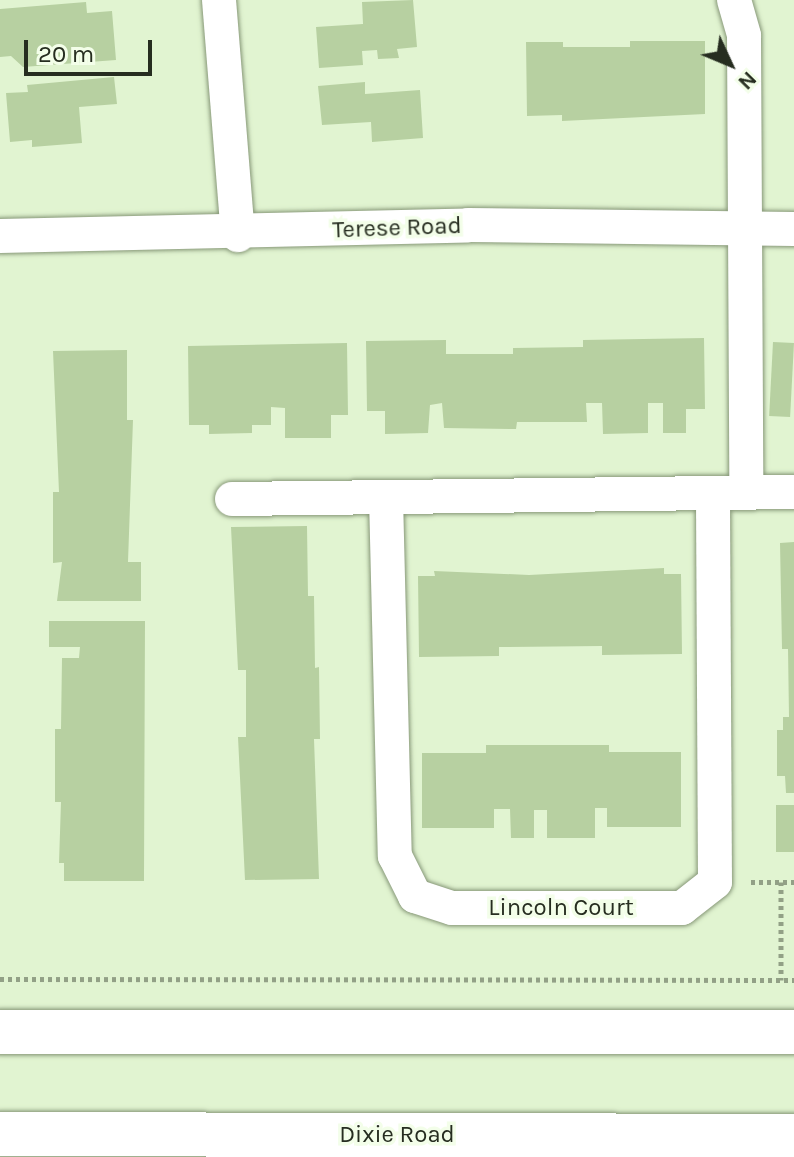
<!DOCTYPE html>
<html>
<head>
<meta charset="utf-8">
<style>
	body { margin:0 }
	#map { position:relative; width:794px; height:1157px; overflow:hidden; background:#e1f4d1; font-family:Karla,sans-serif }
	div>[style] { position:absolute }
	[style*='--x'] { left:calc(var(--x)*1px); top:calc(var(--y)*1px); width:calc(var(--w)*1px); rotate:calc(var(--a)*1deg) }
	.building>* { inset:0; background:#b7d0a1; transform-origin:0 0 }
	.path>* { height:5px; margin-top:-2.5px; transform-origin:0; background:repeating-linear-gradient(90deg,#92a086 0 4px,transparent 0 8px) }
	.roads { filter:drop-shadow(0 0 2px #879878) drop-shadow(0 0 2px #879878) }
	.minor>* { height:34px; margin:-17px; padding:0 17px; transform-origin:17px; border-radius:17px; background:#fff }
	.secondary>* { height:44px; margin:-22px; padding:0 22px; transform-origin:22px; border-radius:22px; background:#fff }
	span { translate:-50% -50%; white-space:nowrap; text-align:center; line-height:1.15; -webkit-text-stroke:7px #f3fee9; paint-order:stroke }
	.street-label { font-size:24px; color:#262d20 }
	.north { position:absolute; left:690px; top:24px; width:80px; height:80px; -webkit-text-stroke:6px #f3fee9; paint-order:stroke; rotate:134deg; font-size:22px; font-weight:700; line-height:32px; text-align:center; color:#262d20 }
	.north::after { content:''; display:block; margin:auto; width:28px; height:36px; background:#262d20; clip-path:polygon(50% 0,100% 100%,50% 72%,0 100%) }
	.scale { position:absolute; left:24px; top:40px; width:128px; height:36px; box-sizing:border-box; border:4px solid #262d20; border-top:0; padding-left:10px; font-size:24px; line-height:28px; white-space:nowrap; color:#262d20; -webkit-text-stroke:6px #f3fee9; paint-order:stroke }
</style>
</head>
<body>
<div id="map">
	<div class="building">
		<i style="clip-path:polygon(413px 0,417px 47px,397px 49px,399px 58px,378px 59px,377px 50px,362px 51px,363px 65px,319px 68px,316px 27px,363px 24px,362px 2px)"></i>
		<i style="clip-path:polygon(86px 2px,87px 13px,112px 11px,116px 60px,23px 67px,11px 56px,0 57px,0 9px)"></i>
		<i style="clip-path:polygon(630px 41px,705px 41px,705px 114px,562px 121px,562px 115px,527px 116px,526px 42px,563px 42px,563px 47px,630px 47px)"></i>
		<i style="clip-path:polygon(114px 77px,117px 104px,79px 107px,82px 143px,32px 147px,32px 140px,10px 142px,6px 93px,28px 92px,27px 85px)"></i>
		<i style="clip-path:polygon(365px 82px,365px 94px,420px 90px,423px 138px,372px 142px,371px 122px,322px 125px,318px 86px)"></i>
		<i style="clip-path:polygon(704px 338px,705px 409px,686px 409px,686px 433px,663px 433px,663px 403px,648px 403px,648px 433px,603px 434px,602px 403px,586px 403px,587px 422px,517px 422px,516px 429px,444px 428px,442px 403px,430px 405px,428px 433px,385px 434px,385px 411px,367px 411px,366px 341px,446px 340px,446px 354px,513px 354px,513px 348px,583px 347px,583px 340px)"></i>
		<i style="left:773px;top:342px;width:21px;height:74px;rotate:3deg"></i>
		<i style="clip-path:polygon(347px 343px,348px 415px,331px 415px,331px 438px,285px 438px,285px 408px,271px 407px,271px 425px,252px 425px,252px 433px,209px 434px,209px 425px,189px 425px,188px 346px)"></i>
		<i style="clip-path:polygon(127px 350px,127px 420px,133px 420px,128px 562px,141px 562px,141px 601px,57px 601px,62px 562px,53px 563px,53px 492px,59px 492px,53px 351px)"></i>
		<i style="clip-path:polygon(307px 526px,308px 596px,314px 596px,315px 668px,319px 667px,320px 739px,314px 739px,319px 879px,245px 880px,238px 737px,246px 737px,246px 670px,238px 670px,231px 527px)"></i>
		<i style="clip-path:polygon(794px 542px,794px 793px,786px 793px,785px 776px,777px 776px,777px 730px,783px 730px,783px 717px,789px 717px,788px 649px,782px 649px,780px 543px)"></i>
		<i style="clip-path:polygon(664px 568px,664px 574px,681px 574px,682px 654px,602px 655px,602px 646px,499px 647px,499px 656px,419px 657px,418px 576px,435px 576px,434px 571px,529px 575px)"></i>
		<i style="clip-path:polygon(49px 621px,145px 621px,144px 881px,64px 881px,64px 863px,59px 863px,61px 802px,55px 802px,55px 729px,61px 729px,62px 658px,79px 658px,80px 647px,49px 647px)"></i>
		<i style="clip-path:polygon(486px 745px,609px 745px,609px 752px,681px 752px,681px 827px,607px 827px,607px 808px,595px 808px,595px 838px,547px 838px,547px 810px,534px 810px,534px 838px,511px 838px,510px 809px,494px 809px,494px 828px,422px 828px,422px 753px,486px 753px)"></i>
		<i style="left:776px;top:805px;width:18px;height:47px"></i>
	</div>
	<div class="path">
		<i style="--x:751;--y:882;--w:43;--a:0"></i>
		<i style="--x:781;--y:882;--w:98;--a:90"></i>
		<i style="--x:0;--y:979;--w:794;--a:0.07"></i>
	</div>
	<div class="roads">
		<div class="minor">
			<i style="--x:219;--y:0;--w:236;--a:85.4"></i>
			<i style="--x:734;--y:0;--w:37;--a:74"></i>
			<i style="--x:744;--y:36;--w:457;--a:89.7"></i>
			<i style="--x:0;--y:236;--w:468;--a:-1.3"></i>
			<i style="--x:468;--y:225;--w:326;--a:0.7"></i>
			<i style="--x:386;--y:497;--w:359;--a:88.6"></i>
			<i style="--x:395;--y:856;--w:45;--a:63.4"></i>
			<i style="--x:415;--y:896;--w:39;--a:18"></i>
			<i style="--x:452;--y:908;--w:230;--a:0"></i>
			<i style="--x:682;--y:908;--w:42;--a:-38.2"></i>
			<i style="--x:715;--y:882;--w:389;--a:-90.3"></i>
			<i style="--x:232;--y:499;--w:562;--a:-0.71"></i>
		</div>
		<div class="secondary">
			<i style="--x:0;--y:1032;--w:794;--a:0"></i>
			<i style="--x:0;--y:1134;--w:794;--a:0.14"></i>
		</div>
	</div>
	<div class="street-label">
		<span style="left:397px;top:228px;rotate:-2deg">Terese Road</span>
		<span style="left:561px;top:908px">Lincoln Court</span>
		<span style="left:397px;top:1135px">Dixie Road</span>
	</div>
	<div class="north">N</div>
	<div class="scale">20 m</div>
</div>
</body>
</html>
